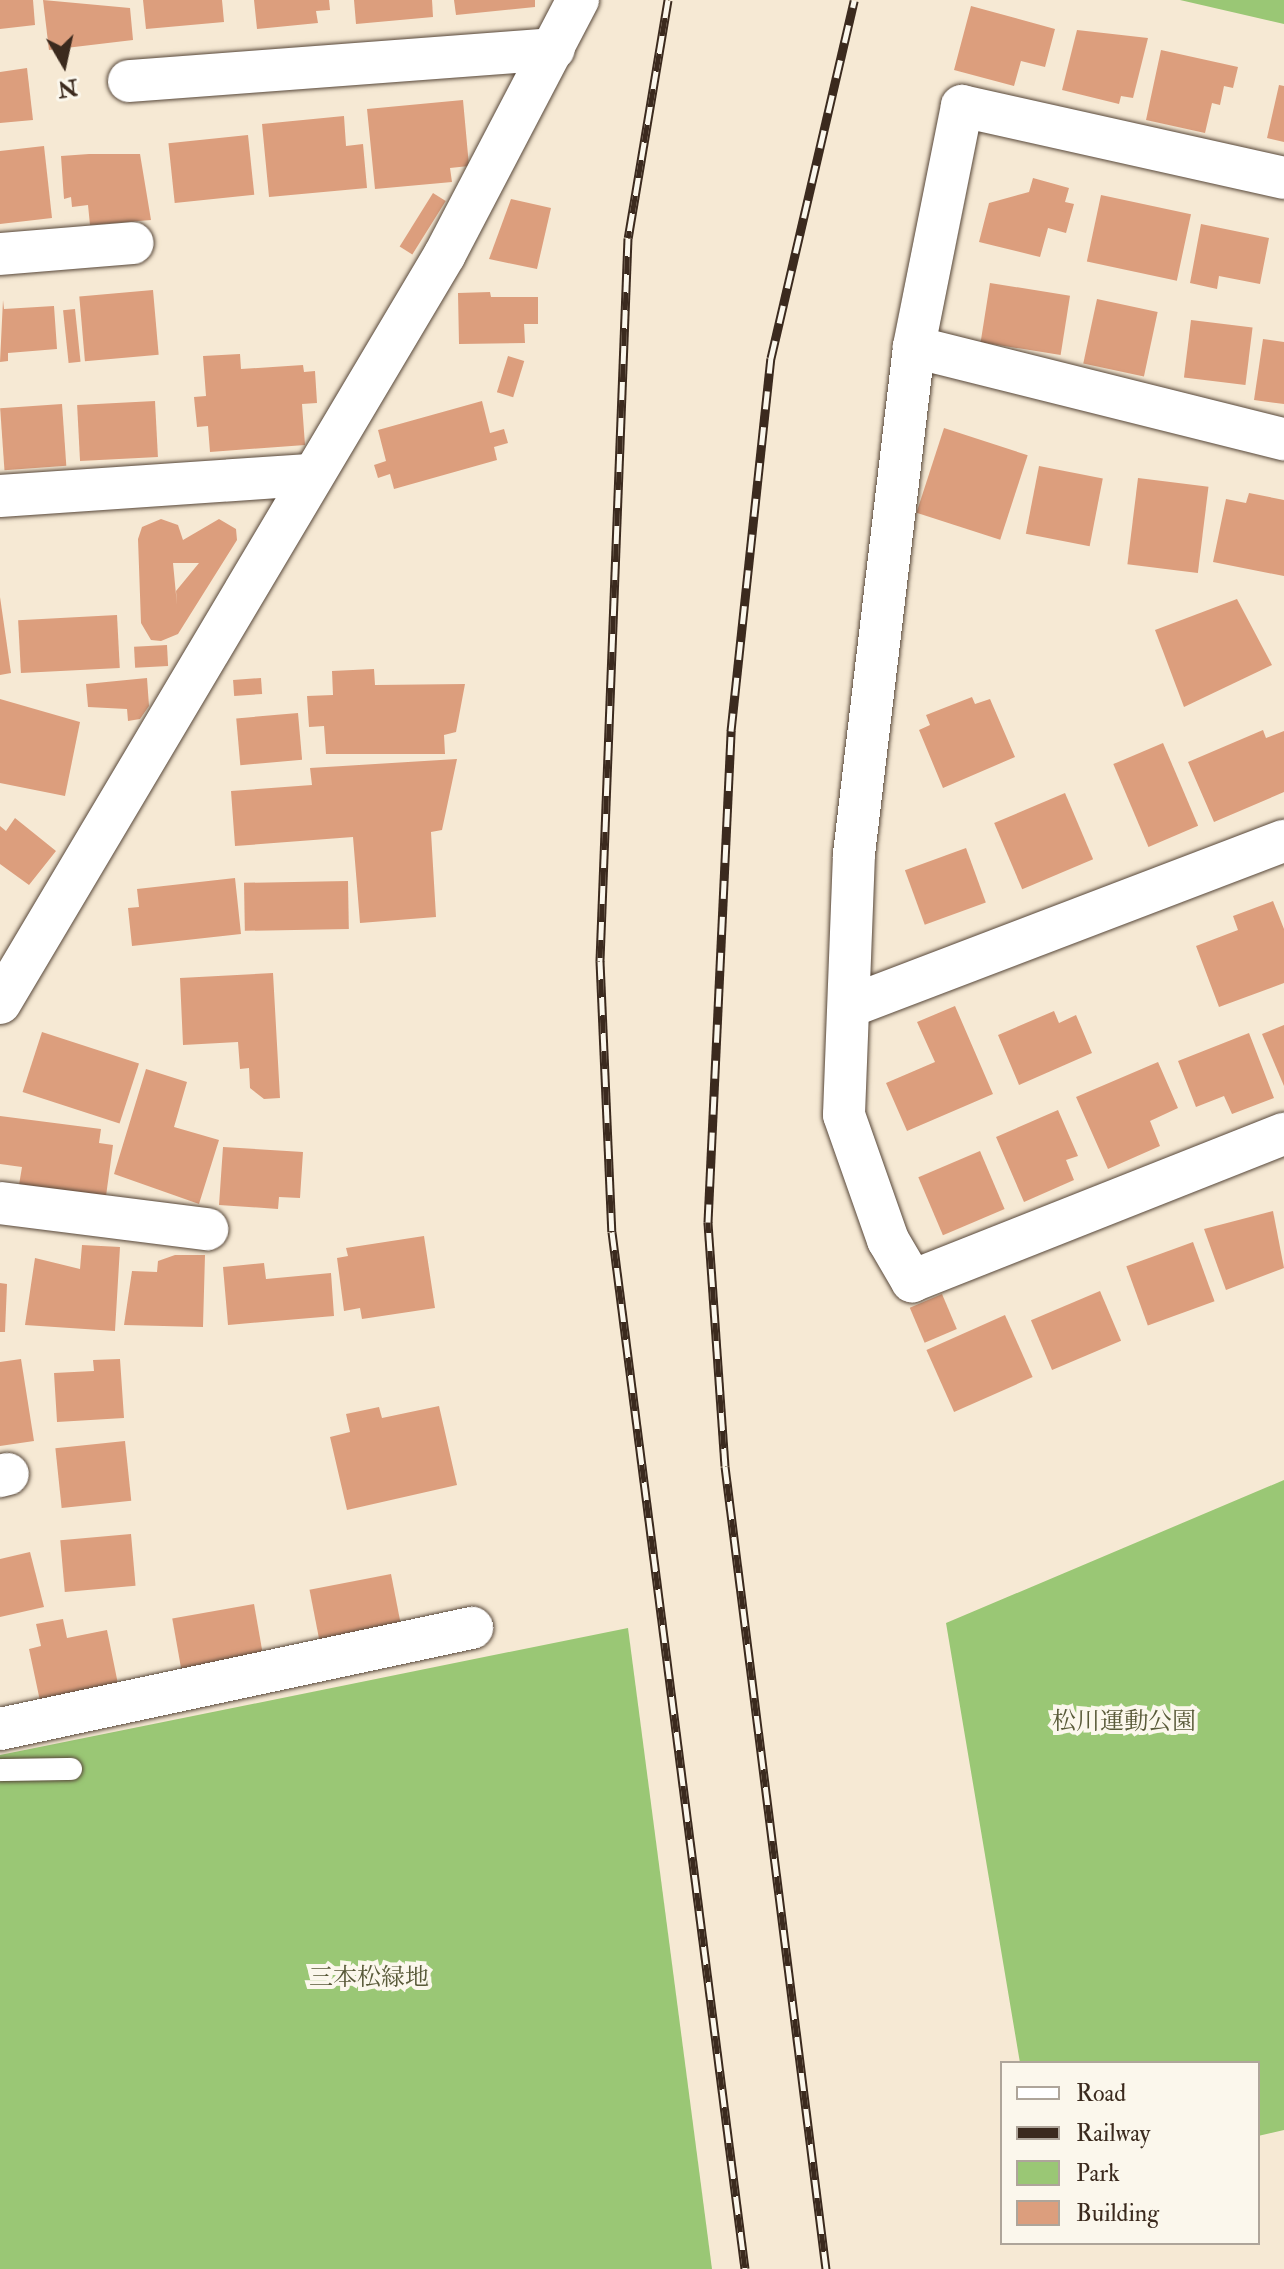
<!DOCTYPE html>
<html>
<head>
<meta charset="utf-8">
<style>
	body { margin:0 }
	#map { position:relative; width:1284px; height:2269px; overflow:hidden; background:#f6e9d4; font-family:"IM FELL Double Pica","Noto Serif JP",serif }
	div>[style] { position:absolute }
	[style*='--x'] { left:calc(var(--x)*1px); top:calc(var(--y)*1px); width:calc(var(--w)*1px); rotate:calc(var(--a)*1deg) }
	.green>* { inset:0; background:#9ac775 }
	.building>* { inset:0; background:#dc9e7d; transform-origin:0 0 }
	.roads { filter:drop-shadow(0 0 2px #574739) drop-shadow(0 0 2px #574739) }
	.service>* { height:22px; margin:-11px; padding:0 11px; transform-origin:11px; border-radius:11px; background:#fff }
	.minor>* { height:42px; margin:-21px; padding:0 21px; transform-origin:21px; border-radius:21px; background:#fff }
	.rail>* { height:9px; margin-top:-4.5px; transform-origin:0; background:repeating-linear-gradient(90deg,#fbf7ec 0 18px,#3b2a1e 0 36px); box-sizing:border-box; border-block:2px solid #3b2a1e }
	span { translate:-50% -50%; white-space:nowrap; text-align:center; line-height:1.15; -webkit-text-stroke:8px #fbf7ec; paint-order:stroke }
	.park-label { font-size:24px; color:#585938 }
	.legend { position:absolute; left:1000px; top:2061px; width:260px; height:184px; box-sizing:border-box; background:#fbf7ec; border:2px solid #aea59a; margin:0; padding:10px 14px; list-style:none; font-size:24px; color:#3b2a1e }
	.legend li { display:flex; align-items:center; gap:16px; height:40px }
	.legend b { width:40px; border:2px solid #aea59a }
	.north { position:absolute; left:24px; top:24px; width:80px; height:80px; -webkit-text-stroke:6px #fbf7ec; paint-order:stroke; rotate:171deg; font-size:22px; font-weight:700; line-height:32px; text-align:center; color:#3b2a1e }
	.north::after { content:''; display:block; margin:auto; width:28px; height:36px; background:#3b2a1e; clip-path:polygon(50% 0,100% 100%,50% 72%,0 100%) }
</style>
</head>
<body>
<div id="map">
	<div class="green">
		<i style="clip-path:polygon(1180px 0,1284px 0,1284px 24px)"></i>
		<i style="clip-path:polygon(1284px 1480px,1284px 2130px,1258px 2136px,1258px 2063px,1020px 2063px,946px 1623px)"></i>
		<i style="clip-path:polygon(628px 1628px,712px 2269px,0 2269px,0 1755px)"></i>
	</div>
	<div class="building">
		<i style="clip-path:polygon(0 0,33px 0,35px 25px,0 29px)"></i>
		<i style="clip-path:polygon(43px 0,130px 8px,133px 40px,49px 50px)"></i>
		<i style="clip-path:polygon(143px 0,222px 0,224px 22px,146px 29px)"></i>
		<i style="clip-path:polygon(254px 0,329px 0,330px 10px,316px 11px,318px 23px,257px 29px)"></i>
		<i style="clip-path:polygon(354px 0,432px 0,433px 17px,356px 24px)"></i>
		<i style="clip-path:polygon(454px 0,535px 0,535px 7px,456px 15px)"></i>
		<i style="clip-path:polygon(971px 6px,1055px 29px,1045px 67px,1021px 61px,1014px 86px,954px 70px)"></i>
		<i style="clip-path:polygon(1077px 30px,1148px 38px,1133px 98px,1121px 96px,1119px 104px,1062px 90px)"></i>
		<i style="clip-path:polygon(1161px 50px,1238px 67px,1233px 88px,1224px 86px,1220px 105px,1212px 103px,1205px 133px,1146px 120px)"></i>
		<i style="clip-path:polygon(27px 68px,33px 120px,0 123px,0 72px)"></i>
		<i style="clip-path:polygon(1279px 85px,1284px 86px,1284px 142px,1267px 138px)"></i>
		<i style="clip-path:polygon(463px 100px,469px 166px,450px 168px,452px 182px,375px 189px,367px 109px)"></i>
		<i style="clip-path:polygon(344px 116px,346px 146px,363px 144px,367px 188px,269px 197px,262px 124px)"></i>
		<i style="left:248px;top:135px;width:60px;height:80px;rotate:84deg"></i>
		<i style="clip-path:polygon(44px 146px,52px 218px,0 224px,0 151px)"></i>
		<i style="clip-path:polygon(89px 154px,140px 154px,151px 220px,90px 225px,88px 205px,72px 207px,71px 197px,64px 199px,61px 156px)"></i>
		<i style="clip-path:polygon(1033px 178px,1069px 188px,1065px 202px,1074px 204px,1066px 233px,1048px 228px,1040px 257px,979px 242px,989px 203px,1029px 192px)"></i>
		<i style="left:433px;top:193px;width:15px;height:63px;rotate:32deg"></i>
		<i style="left:1101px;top:195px;width:92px;height:68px;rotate:12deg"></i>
		<i style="clip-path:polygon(511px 199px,551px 208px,537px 269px,489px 259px)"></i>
		<i style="clip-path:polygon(1201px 224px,1269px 238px,1260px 284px,1219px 276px,1217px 289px,1190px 283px)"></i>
		<i style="left:990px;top:283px;width:81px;height:60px;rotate:9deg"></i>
		<i style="left:153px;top:290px;width:65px;height:74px;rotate:85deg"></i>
		<i style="clip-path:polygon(490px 292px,491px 297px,538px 297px,538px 324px,524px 324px,525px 343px,459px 344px,458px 293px)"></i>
		<i style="left:1097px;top:299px;width:62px;height:66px;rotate:12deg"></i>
		<i style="clip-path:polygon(3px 300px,4px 309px,54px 306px,57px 349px,8px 353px,8px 361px,0 362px)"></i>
		<i style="left:75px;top:309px;width:53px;height:12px;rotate:84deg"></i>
		<i style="left:1191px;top:320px;width:62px;height:58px;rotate:7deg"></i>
		<i style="clip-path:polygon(1263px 339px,1284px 342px,1284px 404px,1254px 400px)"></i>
		<i style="clip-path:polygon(240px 354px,241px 369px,303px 365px,304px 372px,315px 371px,317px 403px,302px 404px,305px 445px,210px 452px,208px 426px,197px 427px,194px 397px,206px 396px,203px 356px)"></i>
		<i style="left:508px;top:356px;width:17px;height:38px;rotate:17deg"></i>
		<i style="left:155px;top:401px;width:56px;height:78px;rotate:87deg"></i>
		<i style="clip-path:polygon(482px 401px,490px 433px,504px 429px,508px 443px,494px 447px,497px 460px,394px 489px,390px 474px,378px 478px,374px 465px,386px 461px,378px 430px)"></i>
		<i style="left:62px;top:404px;width:62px;height:62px;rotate:86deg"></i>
		<i style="left:944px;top:428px;width:88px;height:89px;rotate:18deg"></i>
		<i style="left:1039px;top:466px;width:65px;height:69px;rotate:11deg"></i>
		<i style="left:1138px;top:478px;width:71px;height:87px;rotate:7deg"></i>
		<i style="clip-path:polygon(1249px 493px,1284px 500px,1284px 576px,1213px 562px,1226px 499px,1246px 503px)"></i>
		<i style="clip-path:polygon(evenodd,161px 519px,178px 525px,183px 540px,219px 519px,236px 529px,237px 540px,178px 634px,161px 641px,151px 640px,141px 623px,138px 539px,142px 527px,161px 519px,173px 563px,199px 563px,176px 591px,177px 605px,173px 563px)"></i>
		<i style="clip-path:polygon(0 597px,11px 673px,0 675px)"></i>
		<i style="clip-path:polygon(1237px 599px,1272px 665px,1184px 707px,1155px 630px)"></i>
		<i style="left:117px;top:615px;width:53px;height:99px;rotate:87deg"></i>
		<i style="left:167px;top:645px;width:21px;height:33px;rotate:87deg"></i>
		<i style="clip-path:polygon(374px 669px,375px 685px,465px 684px,456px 732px,444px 735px,445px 754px,326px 754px,324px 726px,309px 727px,307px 696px,333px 695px,332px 671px)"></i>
		<i style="clip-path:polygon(147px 678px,149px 706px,140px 719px,128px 721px,127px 709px,88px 707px,86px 684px)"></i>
		<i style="left:261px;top:678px;width:16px;height:28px;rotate:86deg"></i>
		<i style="clip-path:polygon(972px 697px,975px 704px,990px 699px,1015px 757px,943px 788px,919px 730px,930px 725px,926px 715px)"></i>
		<i style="clip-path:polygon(0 699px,80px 722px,65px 796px,0 783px)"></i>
		<i style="left:298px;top:713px;width:47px;height:62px;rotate:85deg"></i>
		<i style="clip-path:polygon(1263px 730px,1266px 738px,1284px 731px,1284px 792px,1214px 822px,1188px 762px)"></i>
		<i style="left:1163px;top:743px;width:90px;height:54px;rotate:67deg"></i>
		<i style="clip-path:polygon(457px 759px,442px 830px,431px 832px,436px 917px,360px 923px,353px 837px,235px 846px,231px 791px,312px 785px,310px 768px)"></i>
		<i style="left:1065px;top:793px;width:72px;height:77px;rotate:67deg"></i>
		<i style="clip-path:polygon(15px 818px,56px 851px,29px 885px,0 864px,0 826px,6px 831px)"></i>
		<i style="left:966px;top:848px;width:58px;height:65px;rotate:70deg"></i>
		<i style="clip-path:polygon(235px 878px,241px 934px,132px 946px,128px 908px,139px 907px,137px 889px)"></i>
		<i style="left:348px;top:881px;width:48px;height:104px;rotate:89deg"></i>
		<i style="clip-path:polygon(1273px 901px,1284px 929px,1284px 983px,1219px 1007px,1196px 946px,1238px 930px,1233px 916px)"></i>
		<i style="clip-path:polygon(273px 973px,280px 1098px,264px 1099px,250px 1088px,249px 1068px,240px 1069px,238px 1042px,183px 1045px,180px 978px)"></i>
		<i style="clip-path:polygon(955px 1006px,993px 1094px,907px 1131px,886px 1083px,935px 1062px,917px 1022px)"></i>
		<i style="clip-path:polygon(1054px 1011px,1059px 1023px,1076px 1015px,1092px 1053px,1019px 1085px,998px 1035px)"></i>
		<i style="clip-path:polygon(1284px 1025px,1284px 1086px,1262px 1034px)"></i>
		<i style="left:42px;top:1032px;width:102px;height:63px;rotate:18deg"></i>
		<i style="clip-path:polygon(1249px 1033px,1274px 1098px,1232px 1114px,1224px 1096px,1196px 1107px,1178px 1061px)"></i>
		<i style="clip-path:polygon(1158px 1062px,1178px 1108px,1150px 1121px,1160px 1146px,1108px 1169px,1076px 1097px)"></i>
		<i style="clip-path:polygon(146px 1069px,187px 1082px,174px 1127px,219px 1140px,199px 1204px,114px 1174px)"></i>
		<i style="clip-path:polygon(1058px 1110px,1078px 1156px,1066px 1160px,1074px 1180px,1024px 1202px,996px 1137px)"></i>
		<i style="clip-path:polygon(0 1116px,101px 1129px,99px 1143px,113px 1145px,106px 1196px,19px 1185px,22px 1167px,0 1164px)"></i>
		<i style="clip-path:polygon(223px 1147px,303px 1152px,300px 1198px,279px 1197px,278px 1209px,219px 1205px)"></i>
		<i style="left:980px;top:1151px;width:63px;height:67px;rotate:67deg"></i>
		<i style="clip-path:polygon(1273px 1211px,1284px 1268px,1226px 1290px,1204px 1229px)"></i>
		<i style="clip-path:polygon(424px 1236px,435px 1308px,362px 1319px,360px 1308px,344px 1311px,337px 1258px,348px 1256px,346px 1248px)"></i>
		<i style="left:1193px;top:1242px;width:63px;height:71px;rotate:70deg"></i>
		<i style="clip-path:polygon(82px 1245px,120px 1247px,115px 1331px,25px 1325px,35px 1258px,80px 1269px)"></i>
		<i style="clip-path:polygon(175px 1255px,205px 1255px,203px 1327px,124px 1325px,132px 1271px,157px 1272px,158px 1261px)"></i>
		<i style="clip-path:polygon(264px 1263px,266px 1279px,331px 1273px,334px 1316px,228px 1325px,223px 1267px)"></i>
		<i style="clip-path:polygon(0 1283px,7px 1284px,5px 1332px,0 1332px)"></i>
		<i style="left:1100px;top:1291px;width:54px;height:75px;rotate:67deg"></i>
		<i style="left:942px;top:1294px;width:38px;height:35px;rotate:67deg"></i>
		<i style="left:1005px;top:1315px;width:68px;height:86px;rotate:66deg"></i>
		<i style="clip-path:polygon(21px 1359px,34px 1441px,0 1446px,0 1362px)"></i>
		<i style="clip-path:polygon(120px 1359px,124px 1418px,57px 1422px,54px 1373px,94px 1371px,93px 1360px)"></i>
		<i style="clip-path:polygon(439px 1406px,457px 1485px,347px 1510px,330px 1437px,350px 1432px,346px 1414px,379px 1407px,382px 1418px)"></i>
		<i style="left:125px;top:1441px;width:60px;height:70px;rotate:84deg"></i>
		<i style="left:131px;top:1534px;width:52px;height:71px;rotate:85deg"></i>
		<i style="clip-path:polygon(30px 1552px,44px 1607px,0 1617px,0 1559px)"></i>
		<i style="left:391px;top:1574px;width:53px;height:83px;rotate:79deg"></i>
		<i style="left:254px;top:1604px;width:52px;height:83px;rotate:80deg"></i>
		<i style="clip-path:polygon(63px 1619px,67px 1638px,107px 1630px,118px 1684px,40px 1701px,29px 1649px,41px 1646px,36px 1624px)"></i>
	</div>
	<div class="roads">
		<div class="service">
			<i style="--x:0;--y:1770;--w:71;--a:-0.8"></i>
		</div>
		<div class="minor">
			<i style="--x:129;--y:81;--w:426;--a:-4.3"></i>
			<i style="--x:1284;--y:178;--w:330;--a:-167.4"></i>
			<i style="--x:962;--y:106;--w:246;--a:101.3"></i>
			<i style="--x:914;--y:347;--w:511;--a:96.75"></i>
			<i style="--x:854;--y:854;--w:261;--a:92.2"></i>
			<i style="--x:844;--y:1115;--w:133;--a:70.6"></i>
			<i style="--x:888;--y:1240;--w:48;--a:59.7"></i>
			<i style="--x:912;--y:1281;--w:400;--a:-21.6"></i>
			<i style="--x:0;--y:254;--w:133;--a:-4.7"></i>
			<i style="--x:914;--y:347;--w:381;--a:14"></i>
			<i style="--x:0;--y:496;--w:310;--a:-3.9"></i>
			<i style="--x:0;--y:1003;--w:871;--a:-59.28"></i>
			<i style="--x:445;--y:254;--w:287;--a:-62.4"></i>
			<i style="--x:851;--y:1006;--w:463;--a:-20.9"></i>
			<i style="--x:0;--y:1203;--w:209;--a:7.2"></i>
			<i style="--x:0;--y:1476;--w:8;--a:-14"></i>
			<i style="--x:0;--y:1729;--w:483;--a:-12.1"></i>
		</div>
	</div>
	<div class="rail">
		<i style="--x:668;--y:0;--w:241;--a:99.5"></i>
		<i style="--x:628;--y:238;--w:724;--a:92.22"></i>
		<i style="--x:600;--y:961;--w:271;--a:87.5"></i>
		<i style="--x:612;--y:1232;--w:1045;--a:82.69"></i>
		<i style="--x:826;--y:2269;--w:809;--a:-97.17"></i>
		<i style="--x:725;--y:1466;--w:245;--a:-94"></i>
		<i style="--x:708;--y:1222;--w:492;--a:-87.3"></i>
		<i style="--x:731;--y:731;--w:375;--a:-83.9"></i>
		<i style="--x:771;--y:358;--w:367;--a:-76.9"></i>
	</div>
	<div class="park-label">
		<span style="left:1124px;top:1722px">松川運動公園</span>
		<span style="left:369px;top:1978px">三本松緑地</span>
	</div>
	<ul class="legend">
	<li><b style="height:10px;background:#fff"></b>Road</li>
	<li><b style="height:10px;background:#3b2a1e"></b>Railway</li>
	<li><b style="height:22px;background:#9ac775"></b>Park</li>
	<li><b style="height:22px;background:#dc9e7d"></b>Building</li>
	</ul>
	<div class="north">N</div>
</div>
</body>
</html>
